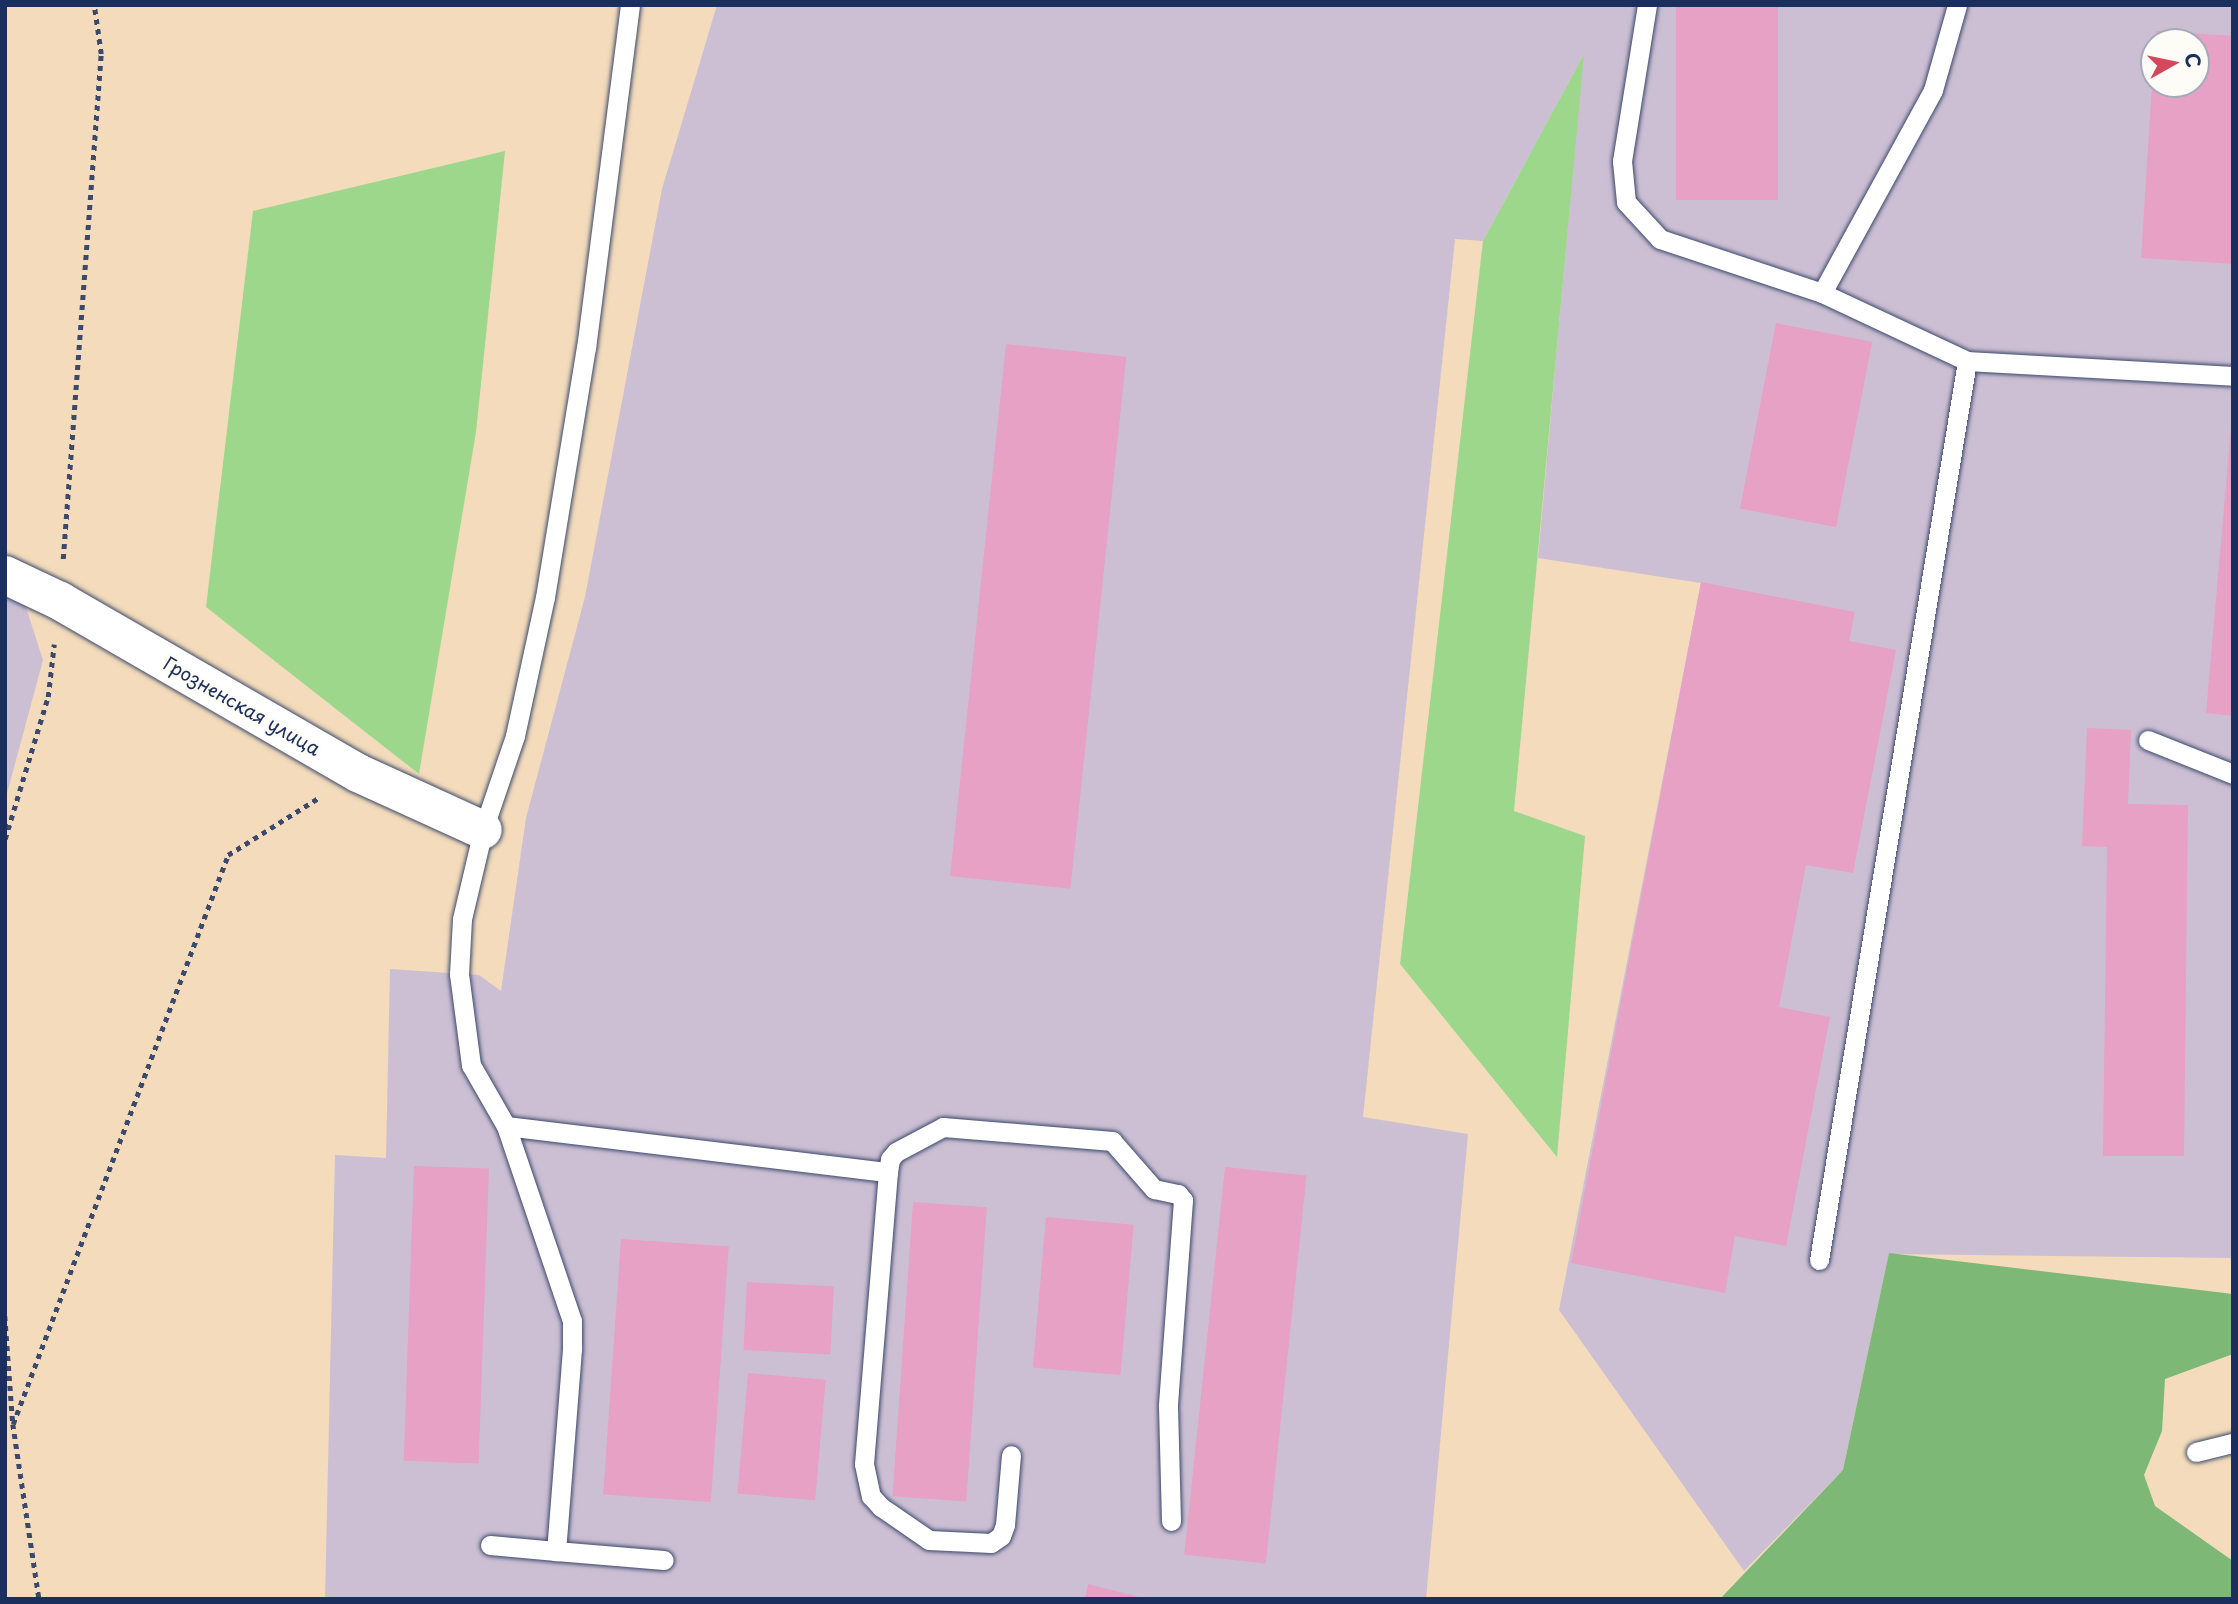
<!DOCTYPE html>
<html>
<head>
<meta charset="utf-8">
<style>
	body { margin:0 }
	#map { position:relative; width:2238px; height:1604px; overflow:hidden; background:#f3dbbb; font-family:"Playpen Sans",sans-serif }
	div>[style] { position:absolute }
	[style*='--x'] { left:calc(var(--x)*1px); top:calc(var(--y)*1px); width:calc(var(--w)*1px); rotate:calc(var(--a)*1deg) }
	.industrial>* { inset:0; background:#ccbfd4 }
	.green>* { inset:0; background:#9dd78b }
	.forest>* { inset:0; background:#7eb877 }
	.building>* { inset:0; background:#e6a1c4; transform-origin:0 0 }
	.path>* { height:4.5px; margin-top:-2.25px; transform-origin:0; background:repeating-linear-gradient(90deg,#3b496c 0 5px,transparent 0 10px) }
	.roads { filter:drop-shadow(0 0 2px #3b496c) drop-shadow(0 0 2px #3b496c) }
	.lane>* { height:19px; margin:-9.5px; padding:0 9.5px; transform-origin:9.5px; border-radius:9.5px; background:#fff }
	.street>* { height:38px; margin:-19px; padding:0 19px; transform-origin:19px; border-radius:19px; background:#fff }
	span { translate:-50% -50%; white-space:nowrap; text-align:center; line-height:1.15; -webkit-text-stroke:6px #fdfcf7; paint-order:stroke }
	.street-label { font-size:19px; color:#1b2f5e }
	.frame { position:absolute; inset:0; border:7px solid #1b2f5e; pointer-events:none }
	.north { position:absolute; left:2140px; top:28px; width:70px; height:70px; box-sizing:border-box; background:#fdfcf7; border:2px solid #a3aaba; border-radius:50%; rotate:81deg; font-size:19px; font-weight:700; line-height:28px; text-align:center; color:#1b2f5e }
	.north::after { content:''; display:block; margin:auto; width:24px; height:32px; background:#d1495b; clip-path:polygon(50% 0,100% 100%,50% 72%,0 100%) }
</style>
</head>
<body>
<div id="map">
	<div class="industrial">
		<i style="clip-path:polygon(evenodd,717px 5px,2233px 5px,2233px 1258px,1889px 1254px,1843px 1470px,1744px 1571px,1559px 1310px,1701px 583px,1538px 558px,1583px 56px,1483px 241px,1455px 239px,1363px 1117px,1468px 1134px,1426px 1599px,325px 1599px,335px 1155px,386px 1158px,390px 969px,479px 975px,501px 991px,526px 818px,585px 597px,662px 189px,717px 5px,2154px 42px,2196px 42px,2196px 84px,2154px 84px,2154px 42px)"></i>
		<i style="clip-path:polygon(5px 592px,24px 601px,43px 660px,5px 801px)"></i>
	</div>
	<div class="green">
		<i style="clip-path:polygon(1584px 54px,1514px 811px,1585px 836px,1557px 1157px,1400px 964px,1483px 241px)"></i>
		<i style="clip-path:polygon(505px 151px,476px 432px,419px 774px,206px 607px,253px 211px)"></i>
	</div>
	<div class="forest">
		<i style="clip-path:polygon(1889px 1253px,2233px 1294px,2233px 1354px,2165px 1379px,2162px 1431px,2144px 1475px,2155px 1506px,2233px 1561px,2233px 1599px,1720px 1599px,1843px 1470px)"></i>
	</div>
	<div class="building">
		<i style="left:1676px;top:5px;width:102px;height:195px"></i>
		<i style="clip-path:polygon(2156px 31px,2233px 36px,2233px 264px,2141px 258px,2152px 84px,2196px 84px,2196px 42px,2155px 42px)"></i>
		<i style="left:1776px;top:323px;width:98px;height:189px;rotate:11deg"></i>
		<i style="left:1006px;top:344px;width:121px;height:535px;rotate:6deg"></i>
		<i style="clip-path:polygon(2231px 427px,2233px 427px,2233px 716px,2206px 713px)"></i>
		<i style="clip-path:polygon(1701px 582px,1855px 612px,1849px 641px,1896px 650px,1853px 873px,1806px 865px,1779px 1007px,1830px 1017px,1786px 1246px,1735px 1236px,1725px 1293px,1571px 1263px)"></i>
		<i style="clip-path:polygon(2087px 728px,2131px 730px,2128px 804px,2188px 805px,2184px 1156px,2103px 1156px,2107px 847px,2082px 846px)"></i>
		<i style="left:414px;top:1166px;width:75px;height:295px;rotate:2deg"></i>
		<i style="left:1225px;top:1167px;width:82px;height:390px;rotate:6deg"></i>
		<i style="left:913px;top:1202px;width:74px;height:295px;rotate:4deg"></i>
		<i style="left:1046px;top:1217px;width:88px;height:151px;rotate:5deg"></i>
		<i style="left:621px;top:1239px;width:108px;height:256px;rotate:4deg"></i>
		<i style="left:747px;top:1282px;width:87px;height:68px;rotate:3deg"></i>
		<i style="left:748px;top:1373px;width:78px;height:121px;rotate:5deg"></i>
		<i style="clip-path:polygon(1088px 1584px,1143px 1598px,1142px 1599px,1085px 1599px)"></i>
	</div>
	<div class="path">
		<i style="--x:63;--y:559;--w:506;--a:-85.7"></i>
		<i style="--x:101;--y:54;--w:49;--a:-98.1"></i>
		<i style="--x:5;--y:839;--w:148;--a:-73.2"></i>
		<i style="--x:48;--y:697;--w:53;--a:-83.5"></i>
		<i style="--x:5;--y:1316;--w:108;--a:85.8"></i>
		<i style="--x:13;--y:1424;--w:177;--a:81.5"></i>
		<i style="--x:13;--y:1424;--w:608;--a:-69.3"></i>
		<i style="--x:228;--y:855;--w:107;--a:-32.3"></i>
	</div>
	<div class="roads">
		<div class="lane">
			<i style="--x:630;--y:5;--w:345;--a:97.3"></i>
			<i style="--x:586;--y:347;--w:253;--a:99.3"></i>
			<i style="--x:545;--y:597;--w:142;--a:102.2"></i>
			<i style="--x:515;--y:736;--w:99;--a:108.8"></i>
			<i style="--x:483;--y:830;--w:91;--a:103.3"></i>
			<i style="--x:462;--y:919;--w:55;--a:93.1"></i>
			<i style="--x:459;--y:974;--w:92;--a:82.5"></i>
			<i style="--x:471;--y:1065;--w:70;--a:60.2"></i>
			<i style="--x:506;--y:1126;--w:206;--a:71.3"></i>
			<i style="--x:572;--y:1321;--w:28;--a:90"></i>
			<i style="--x:572;--y:1349;--w:203;--a:94.5"></i>
			<i style="--x:556;--y:1551;--w:108;--a:4.8"></i>
			<i style="--x:1647;--y:5;--w:158;--a:99.1"></i>
			<i style="--x:1622;--y:161;--w:41;--a:84.4"></i>
			<i style="--x:1626;--y:202;--w:50;--a:47.4"></i>
			<i style="--x:1660;--y:239;--w:171;--a:18.4"></i>
			<i style="--x:1822;--y:293;--w:160;--a:25.1"></i>
			<i style="--x:1967;--y:361;--w:266;--a:3.2"></i>
			<i style="--x:1822;--y:293;--w:231;--a:-61.3"></i>
			<i style="--x:1933;--y:90;--w:88;--a:-74.2"></i>
			<i style="--x:2148;--y:740;--w:92;--a:21.8"></i>
			<i style="--x:506;--y:1126;--w:385;--a:6.9"></i>
			<i style="--x:888;--y:1172;--w:13;--a:-81"></i>
			<i style="--x:890;--y:1159;--w:9;--a:-49"></i>
			<i style="--x:896;--y:1152;--w:53;--a:-28"></i>
			<i style="--x:943;--y:1127;--w:170;--a:4.7"></i>
			<i style="--x:1112;--y:1141;--w:64;--a:48.8"></i>
			<i style="--x:1154;--y:1189;--w:25;--a:12"></i>
			<i style="--x:1178;--y:1194;--w:8;--a:50"></i>
			<i style="--x:1183;--y:1200;--w:207;--a:94.2"></i>
			<i style="--x:1168;--y:1406;--w:115;--a:88.5"></i>
			<i style="--x:888;--y:1172;--w:293;--a:94.7"></i>
			<i style="--x:864;--y:1464;--w:33;--a:78"></i>
			<i style="--x:871;--y:1496;--w:15;--a:48"></i>
			<i style="--x:881;--y:1507;--w:58;--a:34.5"></i>
			<i style="--x:929;--y:1540;--w:62;--a:2.8"></i>
			<i style="--x:991;--y:1543;--w:12;--a:-35"></i>
			<i style="--x:1001;--y:1536;--w:12;--a:-70"></i>
			<i style="--x:1005;--y:1525;--w:70;--a:-85.1"></i>
			<i style="--x:1819;--y:1260;--w:911;--a:-80.65"></i>
			<i style="--x:2196;--y:1452;--w:38;--a:-14"></i>
			<i style="--x:490;--y:1545;--w:66;--a:5.2"></i>
		</div>
		<div class="street">
			<i style="--x:5;--y:575;--w:61;--a:25.3"></i>
			<i style="--x:60;--y:601;--w:344;--a:30"></i>
			<i style="--x:358;--y:773;--w:137;--a:24.5"></i>
		</div>
	</div>
	<div class="street-label">
		<span style="left:242px;top:706px;rotate:30deg">Грозненская улица</span>
	</div>
	<div class="frame"></div>
	<div class="north">С</div>
</div>
</body>
</html>
